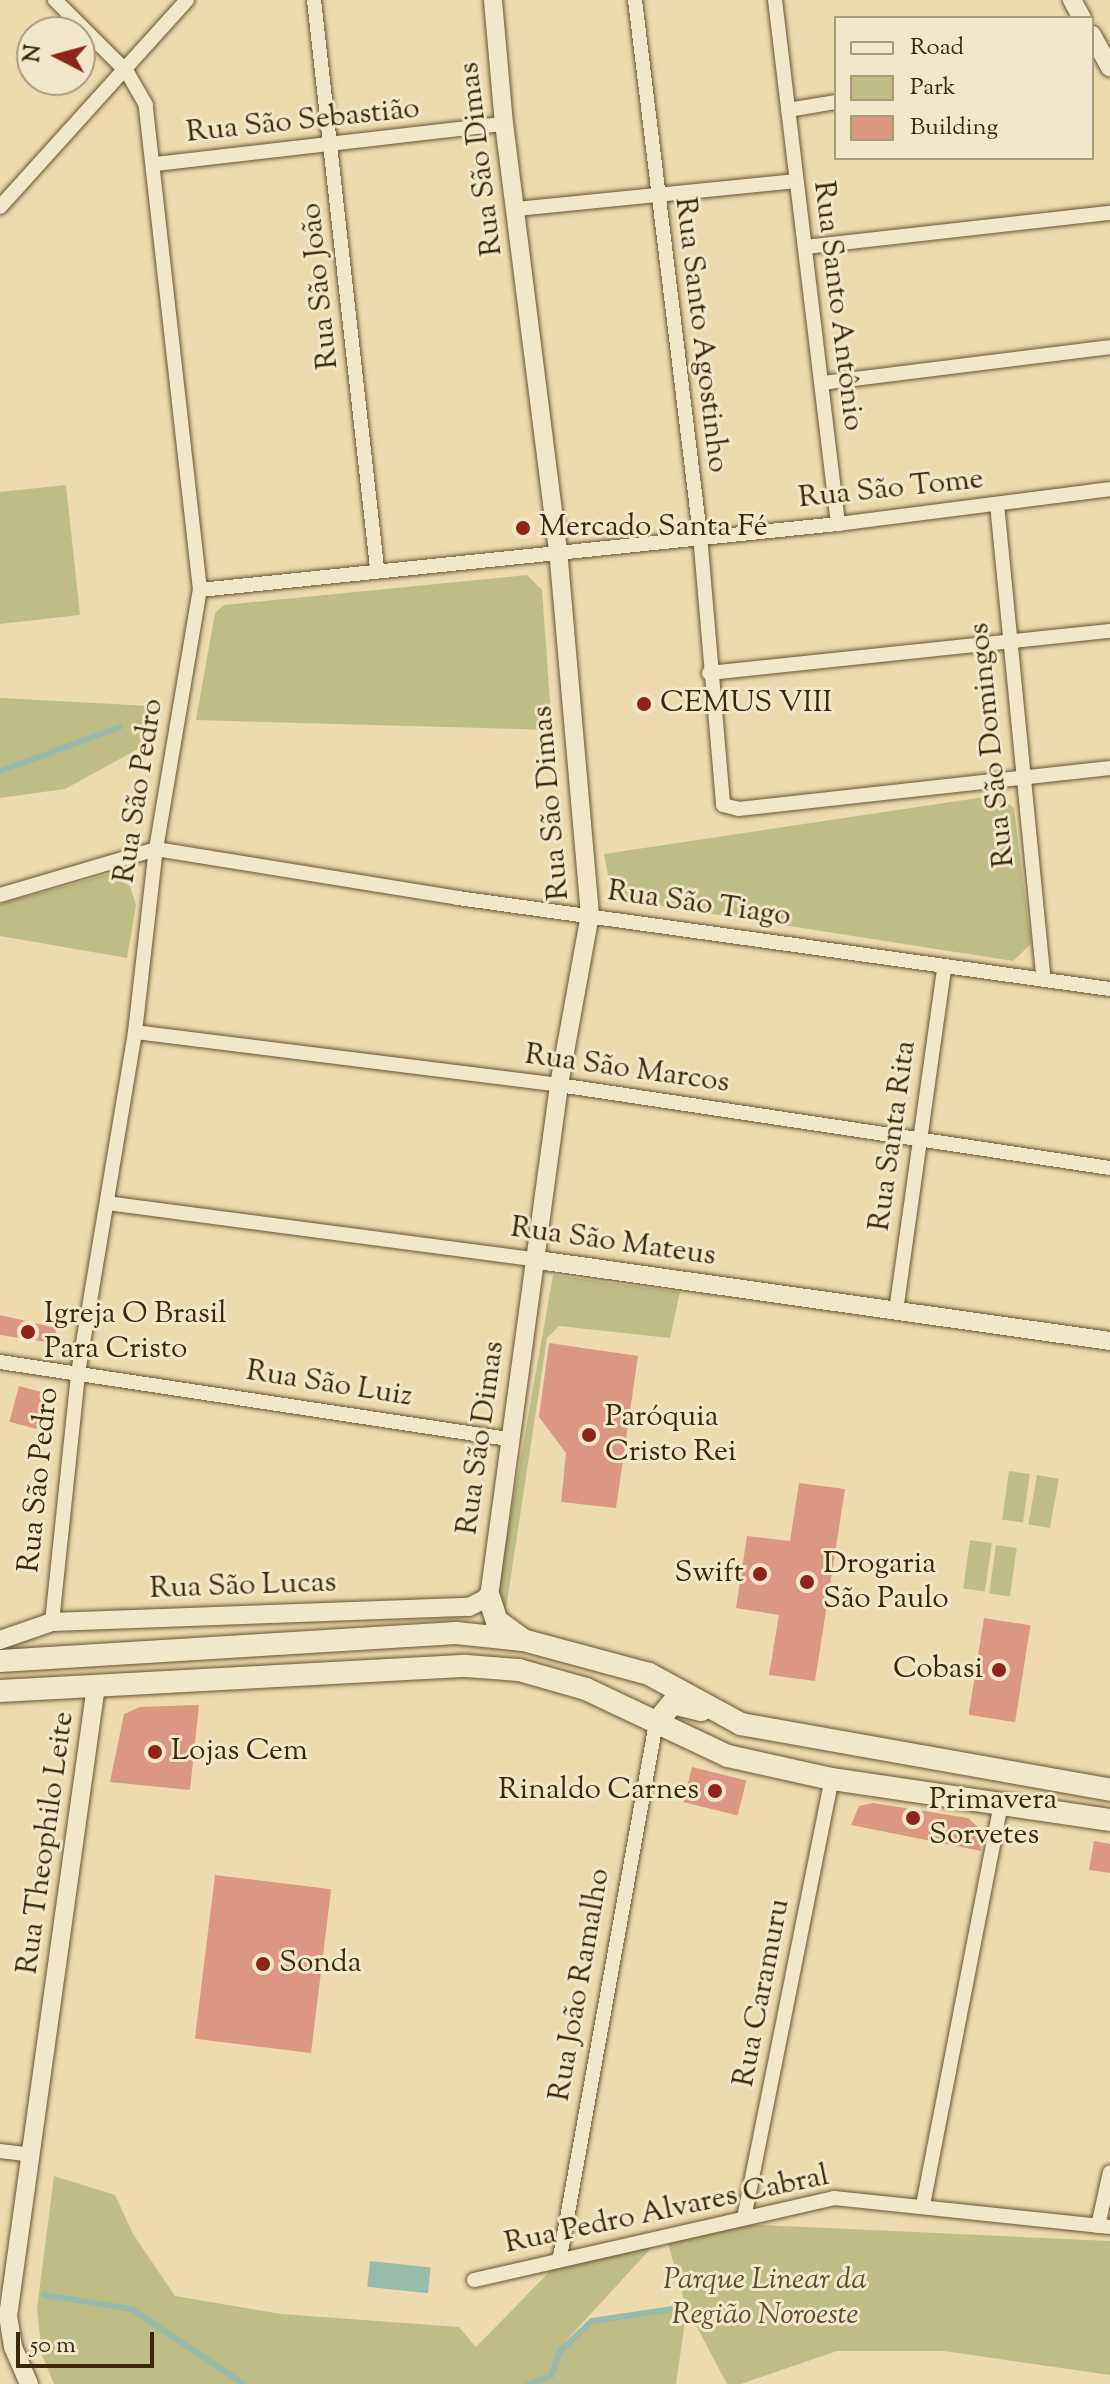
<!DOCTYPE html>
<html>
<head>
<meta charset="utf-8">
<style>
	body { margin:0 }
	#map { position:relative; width:1110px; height:2384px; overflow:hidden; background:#eddaaf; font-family:"Sorts Mill Goudy",serif }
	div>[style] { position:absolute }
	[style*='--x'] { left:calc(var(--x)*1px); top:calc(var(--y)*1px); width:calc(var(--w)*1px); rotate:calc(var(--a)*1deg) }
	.green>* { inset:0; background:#bfbd86; transform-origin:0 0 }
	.water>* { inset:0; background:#99bbac; transform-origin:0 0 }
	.stream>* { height:6px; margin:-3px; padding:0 3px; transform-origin:3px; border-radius:3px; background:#99bbac }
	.building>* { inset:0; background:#db9782; transform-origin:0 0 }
	.roads { filter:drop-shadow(0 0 2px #685432) drop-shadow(0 0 2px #685432) }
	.minor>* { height:14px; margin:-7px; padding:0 7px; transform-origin:7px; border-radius:7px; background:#f3e7cb }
	.tertiary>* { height:18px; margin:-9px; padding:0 9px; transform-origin:9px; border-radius:9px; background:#f3e7cb }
	.secondary>* { height:22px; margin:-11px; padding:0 11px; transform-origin:11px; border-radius:11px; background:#f3e7cb }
	.dots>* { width:22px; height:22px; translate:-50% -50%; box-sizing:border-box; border:4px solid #f3e7cb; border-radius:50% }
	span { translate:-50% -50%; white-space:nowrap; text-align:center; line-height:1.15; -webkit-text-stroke:6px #f3e7cb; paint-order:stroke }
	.street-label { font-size:30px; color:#3c2808 }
	.poi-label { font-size:30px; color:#3c2808 }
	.left { translate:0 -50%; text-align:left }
	.right { translate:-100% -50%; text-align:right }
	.park-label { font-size:30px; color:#5d4d28; font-style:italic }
	.legend { position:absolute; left:834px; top:16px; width:260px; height:144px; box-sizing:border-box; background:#f3e7cb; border:2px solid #aa9b7d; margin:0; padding:10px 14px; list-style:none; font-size:24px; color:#3c2808 }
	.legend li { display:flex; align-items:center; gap:16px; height:40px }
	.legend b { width:40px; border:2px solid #aa9b7d }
	.north { position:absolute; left:16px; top:16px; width:80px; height:80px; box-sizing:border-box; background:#f3e7cb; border:2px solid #aa9b7d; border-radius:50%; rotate:276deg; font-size:22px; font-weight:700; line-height:32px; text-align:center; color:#3c2808 }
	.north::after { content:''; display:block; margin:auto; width:28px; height:36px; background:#8f2418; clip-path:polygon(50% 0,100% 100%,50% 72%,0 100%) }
	.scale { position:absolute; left:16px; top:2332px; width:138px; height:36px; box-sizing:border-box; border:4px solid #3c2808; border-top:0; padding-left:10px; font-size:24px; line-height:28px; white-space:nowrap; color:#3c2808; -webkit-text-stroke:6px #f3e7cb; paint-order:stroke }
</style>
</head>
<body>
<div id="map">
	<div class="green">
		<i style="clip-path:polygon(66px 485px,80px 615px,0 624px,0 492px)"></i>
		<i style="clip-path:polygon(527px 575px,542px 590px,552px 730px,196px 720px,215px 613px,224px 605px)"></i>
		<i style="clip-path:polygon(0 698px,151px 706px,152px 706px,138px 749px,65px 789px,0 798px)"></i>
		<i style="clip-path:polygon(998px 795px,1014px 808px,1031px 944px,1013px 961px,629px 901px,610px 885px,604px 854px)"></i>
		<i style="clip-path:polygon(109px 874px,130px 886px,136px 905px,127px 958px,0 936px,0 904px)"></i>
		<i style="clip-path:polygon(553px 1275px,680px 1292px,670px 1338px,559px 1326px,547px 1338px,505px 1615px,494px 1610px)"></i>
		<i style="left:1009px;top:1471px;width:21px;height:49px;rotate:8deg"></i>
		<i style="left:1037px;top:1475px;width:22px;height:50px;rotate:10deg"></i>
		<i style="left:970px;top:1540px;width:22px;height:49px;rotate:8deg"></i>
		<i style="left:996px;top:1545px;width:21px;height:49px;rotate:8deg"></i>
		<i style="clip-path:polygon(54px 2176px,115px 2195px,133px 2234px,175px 2296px,281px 2314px,459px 2327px,476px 2347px,559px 2262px,654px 2245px,564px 2343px,592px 2321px,686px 2307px,667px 2240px,739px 2224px,1110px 2241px,1110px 2375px,944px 2351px,837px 2351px,741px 2384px,727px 2384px,687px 2308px,676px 2384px,54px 2384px,42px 2355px,37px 2308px)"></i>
	</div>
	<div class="water">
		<i style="left:370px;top:2261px;width:61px;height:26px;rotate:6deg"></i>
	</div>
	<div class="stream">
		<i style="--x:0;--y:771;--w:128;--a:-20.1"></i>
		<i style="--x:44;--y:2295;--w:89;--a:9"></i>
		<i style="--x:132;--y:2309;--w:134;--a:34"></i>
		<i style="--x:528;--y:2384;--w:24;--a:-19"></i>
		<i style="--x:551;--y:2376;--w:27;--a:-70"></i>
		<i style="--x:560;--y:2351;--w:44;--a:-43.2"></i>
		<i style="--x:592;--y:2321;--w:95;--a:-8.5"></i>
	</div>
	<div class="building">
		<i style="clip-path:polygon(0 1315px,56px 1328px,54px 1343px,0 1335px)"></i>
		<i style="clip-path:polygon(549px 1343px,638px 1356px,616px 1508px,561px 1502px,566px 1453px,539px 1417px)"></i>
		<i style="left:19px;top:1386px;width:28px;height:37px;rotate:15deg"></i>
		<i style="clip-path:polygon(799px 1483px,845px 1489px,815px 1681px,769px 1675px,779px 1615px,736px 1608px,747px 1536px,790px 1541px)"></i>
		<i style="left:984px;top:1618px;width:47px;height:98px;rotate:9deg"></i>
		<i style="clip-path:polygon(199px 1705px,190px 1790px,110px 1782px,124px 1714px,140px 1707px)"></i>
		<i style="left:692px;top:1767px;width:56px;height:36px;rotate:14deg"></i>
		<i style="clip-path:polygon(873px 1803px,968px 1818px,979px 1828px,981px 1851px,851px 1825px,859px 1806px)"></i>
		<i style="clip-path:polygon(1094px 1841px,1110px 1844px,1110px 1873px,1089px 1870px)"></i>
		<i style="left:215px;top:1875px;width:117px;height:165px;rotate:7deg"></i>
	</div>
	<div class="roads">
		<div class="minor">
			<i style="--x:314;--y:0;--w:571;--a:83.67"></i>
			<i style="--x:635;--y:0;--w:539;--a:83.07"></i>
			<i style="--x:700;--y:535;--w:271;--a:85.1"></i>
			<i style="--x:723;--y:805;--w:16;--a:14"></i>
			<i style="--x:739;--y:809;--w:373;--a:-6.3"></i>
			<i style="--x:775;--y:0;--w:528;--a:83.14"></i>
			<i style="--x:788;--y:110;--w:49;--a:-9.5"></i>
			<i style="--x:156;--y:164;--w:350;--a:-6.6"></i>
			<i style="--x:0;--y:207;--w:279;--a:-47.9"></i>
			<i style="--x:516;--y:209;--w:280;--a:-5.7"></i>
			<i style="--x:805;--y:247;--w:307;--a:-6.4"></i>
			<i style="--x:822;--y:383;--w:290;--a:-7.1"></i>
			<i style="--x:997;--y:504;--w:478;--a:84.4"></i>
			<i style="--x:200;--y:590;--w:641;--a:-5.91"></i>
			<i style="--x:838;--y:524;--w:274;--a:-7.3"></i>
			<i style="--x:709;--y:673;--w:403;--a:-6"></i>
			<i style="--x:0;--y:895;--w:163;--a:-16.4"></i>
			<i style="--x:156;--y:849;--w:306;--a:9.2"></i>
			<i style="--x:458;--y:898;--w:658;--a:7.95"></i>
			<i style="--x:135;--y:1032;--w:427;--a:7.1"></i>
			<i style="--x:559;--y:1085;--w:557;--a:8.57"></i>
			<i style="--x:107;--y:1203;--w:435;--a:7.5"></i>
			<i style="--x:896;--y:1311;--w:346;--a:-82"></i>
			<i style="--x:0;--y:1362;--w:514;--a:8.62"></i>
			<i style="--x:52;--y:1622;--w:250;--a:-84"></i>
			<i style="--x:78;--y:1373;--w:346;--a:-80.5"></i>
			<i style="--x:135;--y:1032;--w:184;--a:-83.5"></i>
			<i style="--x:156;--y:849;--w:263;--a:-80.4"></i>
			<i style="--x:200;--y:590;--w:488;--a:-96.4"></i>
			<i style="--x:146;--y:105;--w:38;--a:-120"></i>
			<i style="--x:127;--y:72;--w:102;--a:-135"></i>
			<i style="--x:0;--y:2151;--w:31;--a:7"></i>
			<i style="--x:923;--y:2205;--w:410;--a:-79"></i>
			<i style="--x:744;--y:2218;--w:448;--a:-78.7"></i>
			<i style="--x:1098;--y:2226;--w:55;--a:-77.5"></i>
			<i style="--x:560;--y:2257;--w:543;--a:-79.81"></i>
			<i style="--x:474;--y:2280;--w:369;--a:-12.8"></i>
			<i style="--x:834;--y:2198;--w:278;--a:6"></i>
		</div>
		<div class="tertiary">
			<i style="--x:1072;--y:0;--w:21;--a:61"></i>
			<i style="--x:1092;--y:35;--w:37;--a:61"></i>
			<i style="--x:538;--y:1260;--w:578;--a:8.06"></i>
			<i style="--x:0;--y:1640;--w:55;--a:-19.1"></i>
			<i style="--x:52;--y:1622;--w:417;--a:-2.1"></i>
			<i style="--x:469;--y:1607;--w:22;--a:-27"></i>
			<i style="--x:489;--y:1597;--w:517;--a:-82.21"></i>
			<i style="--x:559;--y:1085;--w:173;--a:-79.7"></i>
			<i style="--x:590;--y:915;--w:365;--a:-95"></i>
			<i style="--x:558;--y:551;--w:430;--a:-97.2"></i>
			<i style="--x:504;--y:124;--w:124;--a:-95.1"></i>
			<i style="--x:29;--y:2384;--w:40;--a:-113.4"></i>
			<i style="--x:13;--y:2347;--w:31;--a:-99"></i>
			<i style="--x:8;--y:2316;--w:636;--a:-82.05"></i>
		</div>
		<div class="secondary">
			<i style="--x:489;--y:1597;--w:25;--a:72"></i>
			<i style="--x:497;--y:1621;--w:31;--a:36"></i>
			<i style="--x:0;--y:1661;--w:457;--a:-3.5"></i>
			<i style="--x:456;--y:1633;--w:67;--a:6"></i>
			<i style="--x:523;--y:1640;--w:131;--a:15.1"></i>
			<i style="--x:649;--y:1674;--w:105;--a:28.5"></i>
			<i style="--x:741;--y:1724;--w:375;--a:10.1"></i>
			<i style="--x:0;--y:1691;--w:467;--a:-3.1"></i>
			<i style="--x:466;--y:1666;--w:53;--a:4.3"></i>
			<i style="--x:519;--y:1670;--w:70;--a:15.8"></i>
			<i style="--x:586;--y:1689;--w:157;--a:25.3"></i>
			<i style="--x:728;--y:1756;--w:107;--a:12.5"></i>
			<i style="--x:832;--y:1779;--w:281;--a:8.4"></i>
			<i style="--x:656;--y:1723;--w:26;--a:-50"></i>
			<i style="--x:673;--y:1703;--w:29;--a:14"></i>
		</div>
	</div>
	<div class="dots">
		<i style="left:523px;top:528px;background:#8f2418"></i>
		<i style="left:644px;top:704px;background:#8f2418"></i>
		<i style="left:28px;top:1332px;background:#8f2418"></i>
		<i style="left:589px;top:1435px;background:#8f2418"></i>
		<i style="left:760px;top:1574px;background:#8f2418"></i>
		<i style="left:807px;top:1582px;background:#8f2418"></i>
		<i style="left:999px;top:1670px;background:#8f2418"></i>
		<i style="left:155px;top:1752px;background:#8f2418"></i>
		<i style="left:715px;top:1791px;background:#8f2418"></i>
		<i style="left:913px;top:1818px;background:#8f2418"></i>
		<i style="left:263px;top:1964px;background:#8f2418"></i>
	</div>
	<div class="street-label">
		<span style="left:303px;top:122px;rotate:-6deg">Rua São Sebastião</span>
		<span style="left:482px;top:159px;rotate:-97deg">Rua São Dimas</span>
		<span style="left:321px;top:286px;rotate:-96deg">Rua São João</span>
		<span style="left:837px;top:306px;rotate:83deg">Rua Santo Antônio</span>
		<span style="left:700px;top:335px;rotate:83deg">Rua Santo Agostinho</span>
		<span style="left:891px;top:490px;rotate:-6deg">Rua São Tome</span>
		<span style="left:993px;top:745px;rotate:-96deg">Rua São Domingos</span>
		<span style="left:140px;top:791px;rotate:-81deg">Rua São Pedro</span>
		<span style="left:552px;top:803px;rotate:-95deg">Rua São Dimas</span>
		<span style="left:699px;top:905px;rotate:8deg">Rua São Tiago</span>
		<span style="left:627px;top:1070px;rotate:8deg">Rua São Marcos</span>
		<span style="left:894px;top:1136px;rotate:-82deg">Rua Santa Rita</span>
		<span style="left:613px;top:1243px;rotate:8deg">Rua São Mateus</span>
		<span style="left:329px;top:1385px;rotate:9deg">Rua São Luiz</span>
		<span style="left:482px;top:1438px;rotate:-82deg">Rua São Dimas</span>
		<span style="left:40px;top:1480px;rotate:-84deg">Rua São Pedro</span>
		<span style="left:243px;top:1587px;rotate:-2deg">Rua São Lucas</span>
		<span style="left:47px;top:1843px;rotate:-82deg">Rua Theophilo Leite</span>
		<span style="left:581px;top:1985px;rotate:-80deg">Rua João Ramalho</span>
		<span style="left:763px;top:1993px;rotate:-79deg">Rua Caramuru</span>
		<span style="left:667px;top:2211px;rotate:-12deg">Rua Pedro Alvares Cabral</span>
	</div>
	<div class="poi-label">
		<span class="left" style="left:539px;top:528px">Mercado Santa Fé</span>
		<span class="left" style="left:660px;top:704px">CEMUS VIII</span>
		<span class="left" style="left:44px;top:1332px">Igreja O Brasil<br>Para Cristo</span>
		<span class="left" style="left:605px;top:1435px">Paróquia<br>Cristo Rei</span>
		<span class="left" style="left:823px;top:1582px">Drogaria<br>São Paulo</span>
		<span class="right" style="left:744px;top:1574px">Swift</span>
		<span class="right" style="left:983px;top:1670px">Cobasi</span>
		<span class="left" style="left:171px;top:1752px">Lojas Cem</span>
		<span class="right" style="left:699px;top:1791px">Rinaldo Carnes</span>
		<span class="left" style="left:929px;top:1818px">Primavera<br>Sorvetes</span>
		<span class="left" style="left:279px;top:1964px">Sonda</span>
	</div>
	<div class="park-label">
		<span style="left:765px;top:2298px">Parque Linear da<br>Região Noroeste</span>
	</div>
	<ul class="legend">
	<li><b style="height:10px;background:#f3e7cb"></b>Road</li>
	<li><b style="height:22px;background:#bfbd86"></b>Park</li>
	<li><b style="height:22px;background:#db9782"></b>Building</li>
	</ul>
	<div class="north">N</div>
	<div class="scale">50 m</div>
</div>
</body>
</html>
